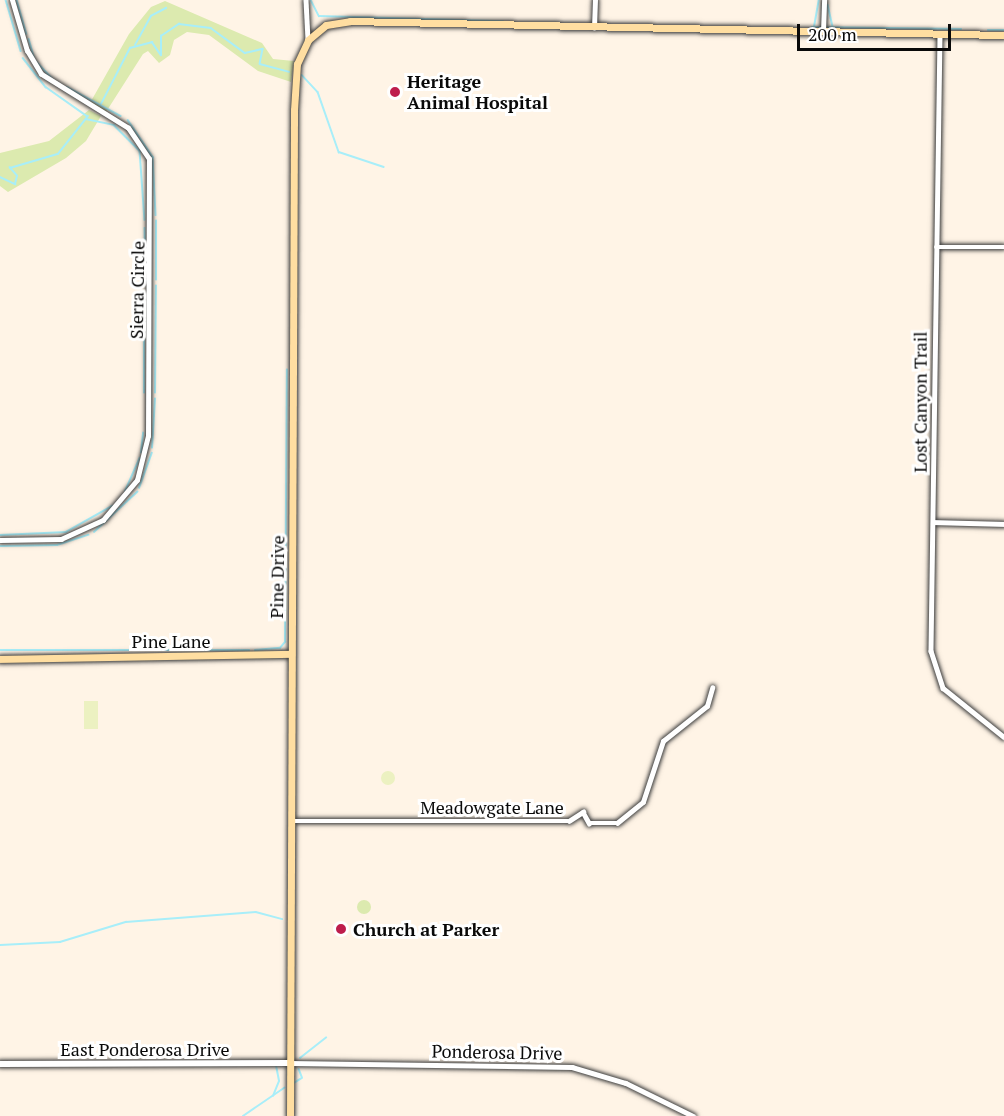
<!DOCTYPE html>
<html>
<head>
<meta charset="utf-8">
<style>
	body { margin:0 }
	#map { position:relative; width:1004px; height:1116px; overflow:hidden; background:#fff4e6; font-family:"PT Serif",serif }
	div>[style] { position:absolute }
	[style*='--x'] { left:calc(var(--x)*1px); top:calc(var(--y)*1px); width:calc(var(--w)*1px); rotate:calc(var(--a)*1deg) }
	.green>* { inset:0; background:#dceaaf }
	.round { border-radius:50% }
	.pitch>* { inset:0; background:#ecf1c1; transform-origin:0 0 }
	.stream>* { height:1.5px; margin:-0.75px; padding:0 0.75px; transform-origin:0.75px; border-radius:0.75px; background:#a8eef9 }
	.roads { filter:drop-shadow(0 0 2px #3c3c3c) drop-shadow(0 0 2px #3c3c3c) }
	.minor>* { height:4.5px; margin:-2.25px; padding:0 2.25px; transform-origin:2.25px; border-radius:2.25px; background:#fff }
	.tertiary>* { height:6px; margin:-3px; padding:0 3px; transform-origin:3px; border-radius:3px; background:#fff }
	.secondary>* { height:7px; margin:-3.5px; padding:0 3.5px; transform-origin:3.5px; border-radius:3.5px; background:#ffdea1 }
	.dots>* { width:16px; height:16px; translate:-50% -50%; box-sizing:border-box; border:3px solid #fff; border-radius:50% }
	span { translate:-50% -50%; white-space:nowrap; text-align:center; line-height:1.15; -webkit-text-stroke:6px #fff; paint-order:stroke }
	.poi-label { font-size:18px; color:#090909; font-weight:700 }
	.left { translate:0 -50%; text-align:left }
	.street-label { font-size:18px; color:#090909 }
	.scale { position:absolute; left:797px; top:24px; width:154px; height:27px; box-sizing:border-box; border:3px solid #090909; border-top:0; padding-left:8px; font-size:18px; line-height:21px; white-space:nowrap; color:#090909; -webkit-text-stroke:4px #fff; paint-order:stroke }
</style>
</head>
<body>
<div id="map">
	<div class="green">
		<i style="clip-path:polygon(165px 1px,262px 43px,273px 59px,294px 61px,291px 82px,258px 71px,209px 35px,187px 32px,174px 40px,170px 55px,159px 63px,148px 51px,143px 54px,106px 112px,90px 103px,129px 34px,151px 7px)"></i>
		<i style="clip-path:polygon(89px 110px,101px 116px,86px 141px,66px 158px,8px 192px,0 186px,0 153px,49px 141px)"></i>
		<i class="round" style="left:357px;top:900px;width:14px;height:14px"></i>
	</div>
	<div class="pitch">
		<i style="left:84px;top:701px;width:14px;height:28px"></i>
		<i class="round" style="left:381px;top:771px;width:14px;height:14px"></i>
	</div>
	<div class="stream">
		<i style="--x:6;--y:0;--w:53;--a:73.6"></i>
		<i style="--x:17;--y:0;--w:35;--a:74"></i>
		<i style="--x:311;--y:0;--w:18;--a:63"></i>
		<i style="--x:319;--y:16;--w:184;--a:1.6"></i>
		<i style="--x:828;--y:5;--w:23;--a:77"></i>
		<i style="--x:812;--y:27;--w:149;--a:0.8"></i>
		<i style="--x:814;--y:27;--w:27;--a:-80"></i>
		<i style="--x:988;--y:30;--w:16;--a:0"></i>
		<i style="--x:29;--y:39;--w:22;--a:74"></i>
		<i style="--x:35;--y:60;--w:26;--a:47"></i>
		<i style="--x:135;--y:45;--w:33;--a:-61"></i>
		<i style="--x:151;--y:16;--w:17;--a:-28"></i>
		<i style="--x:23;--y:58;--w:37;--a:52"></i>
		<i style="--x:46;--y:87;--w:50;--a:35.3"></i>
		<i style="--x:302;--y:75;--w:23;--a:47"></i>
		<i style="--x:318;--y:92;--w:64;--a:70.7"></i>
		<i style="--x:339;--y:152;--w:47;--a:18.4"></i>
		<i style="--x:67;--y:87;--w:61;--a:28.2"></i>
		<i style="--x:101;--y:104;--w:63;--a:-62.6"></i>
		<i style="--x:130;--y:48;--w:23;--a:-15"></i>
		<i style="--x:152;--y:42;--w:16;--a:55"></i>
		<i style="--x:161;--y:55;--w:19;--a:-90"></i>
		<i style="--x:161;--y:36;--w:22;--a:-34"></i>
		<i style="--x:179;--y:24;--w:32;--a:7"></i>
		<i style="--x:211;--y:28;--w:42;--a:36.3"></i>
		<i style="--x:245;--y:53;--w:18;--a:-13"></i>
		<i style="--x:263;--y:49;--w:15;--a:101"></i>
		<i style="--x:260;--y:64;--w:30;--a:15"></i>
		<i style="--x:86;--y:119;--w:29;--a:12"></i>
		<i style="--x:114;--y:125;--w:37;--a:45"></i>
		<i style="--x:140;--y:151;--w:69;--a:85.9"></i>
		<i style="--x:128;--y:120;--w:45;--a:56"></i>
		<i style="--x:153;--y:157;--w:58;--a:87"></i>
		<i style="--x:0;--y:177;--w:17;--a:25"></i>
		<i style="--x:15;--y:184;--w:8;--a:-76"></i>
		<i style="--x:17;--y:176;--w:11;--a:-131"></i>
		<i style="--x:10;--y:168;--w:50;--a:-16.3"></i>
		<i style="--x:58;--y:154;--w:48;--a:-51.7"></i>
		<i style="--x:145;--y:228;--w:53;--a:88.9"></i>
		<i style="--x:156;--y:280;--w:59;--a:-90"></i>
		<i style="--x:144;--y:393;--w:83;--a:-90"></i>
		<i style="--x:155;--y:393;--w:107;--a:-89.5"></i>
		<i style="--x:152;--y:448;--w:49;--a:-86.5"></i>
		<i style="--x:141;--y:453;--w:20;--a:-84"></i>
		<i style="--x:139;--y:488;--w:37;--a:-70"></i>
		<i style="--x:125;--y:491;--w:36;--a:-66"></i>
		<i style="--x:94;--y:532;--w:59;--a:-42.9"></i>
		<i style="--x:0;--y:535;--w:66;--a:-2.6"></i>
		<i style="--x:66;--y:532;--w:53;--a:-29.5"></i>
		<i style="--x:0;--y:546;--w:57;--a:-1"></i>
		<i style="--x:57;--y:545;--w:33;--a:-18"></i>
		<i style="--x:0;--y:650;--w:249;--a:0"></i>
		<i style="--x:255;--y:650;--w:25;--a:-5"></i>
		<i style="--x:280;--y:648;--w:8;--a:-50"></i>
		<i style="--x:285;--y:642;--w:272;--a:-89.6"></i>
		<i style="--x:0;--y:945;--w:60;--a:-2.9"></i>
		<i style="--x:60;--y:942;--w:69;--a:-16.9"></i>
		<i style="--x:126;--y:922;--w:130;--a:-4.4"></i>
		<i style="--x:256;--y:912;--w:27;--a:15"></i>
		<i style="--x:300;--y:1058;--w:33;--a:-38"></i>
		<i style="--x:294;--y:1083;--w:9;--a:-32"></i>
		<i style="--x:302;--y:1078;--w:9;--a:-111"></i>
		<i style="--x:273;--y:1096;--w:16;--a:-68"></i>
		<i style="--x:279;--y:1081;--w:15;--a:-101"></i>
		<i style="--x:243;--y:1116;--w:50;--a:-34.3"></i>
	</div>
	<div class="roads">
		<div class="minor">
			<i style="--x:306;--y:0;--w:40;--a:87.1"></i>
			<i style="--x:594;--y:28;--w:28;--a:-88"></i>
			<i style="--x:823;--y:32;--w:32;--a:-88"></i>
			<i style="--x:940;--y:35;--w:616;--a:90.84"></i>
			<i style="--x:931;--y:651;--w:39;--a:72"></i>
			<i style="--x:943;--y:688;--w:78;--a:38.8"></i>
			<i style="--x:936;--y:247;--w:68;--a:0"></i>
			<i style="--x:933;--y:522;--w:71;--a:1.6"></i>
			<i style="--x:0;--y:540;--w:61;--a:-0.9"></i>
			<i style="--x:61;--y:539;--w:46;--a:-24.3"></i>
			<i style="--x:103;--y:520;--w:52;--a:-49.6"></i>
			<i style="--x:137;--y:480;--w:45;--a:-76"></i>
			<i style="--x:148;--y:436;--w:277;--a:-89.8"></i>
			<i style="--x:149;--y:159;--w:37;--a:-124"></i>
			<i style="--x:128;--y:128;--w:102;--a:-148.2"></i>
			<i style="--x:41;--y:74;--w:27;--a:-121"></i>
			<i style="--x:27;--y:51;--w:53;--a:-106.4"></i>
			<i style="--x:292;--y:821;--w:277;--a:0"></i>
			<i style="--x:569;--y:821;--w:17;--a:-33"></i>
			<i style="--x:583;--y:812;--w:13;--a:61"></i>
			<i style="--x:589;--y:823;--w:28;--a:0"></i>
			<i style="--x:617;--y:823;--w:33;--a:-39"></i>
			<i style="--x:643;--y:802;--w:64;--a:-71.8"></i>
			<i style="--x:663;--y:741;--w:56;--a:-38.5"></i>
			<i style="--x:707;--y:706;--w:19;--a:-74"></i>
			<i style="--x:290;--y:1063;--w:282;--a:0.8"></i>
			<i style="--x:572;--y:1067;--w:56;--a:16.5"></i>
			<i style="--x:626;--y:1083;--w:75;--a:26.2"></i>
		</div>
		<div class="tertiary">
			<i style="--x:0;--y:1064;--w:290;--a:-0.2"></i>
		</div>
		<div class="secondary">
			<i style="--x:0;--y:659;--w:291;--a:-1"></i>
			<i style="--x:290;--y:1116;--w:1006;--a:-89.77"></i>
			<i style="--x:294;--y:110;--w:46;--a:-86.3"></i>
			<i style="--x:297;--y:64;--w:26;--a:-65"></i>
			<i style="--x:308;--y:40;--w:23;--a:-40"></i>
			<i style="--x:326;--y:25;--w:24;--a:-9"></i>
			<i style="--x:350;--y:21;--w:654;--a:1.23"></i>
		</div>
	</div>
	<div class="dots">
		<i style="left:395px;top:92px;background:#be1d4c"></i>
		<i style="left:341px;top:929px;background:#be1d4c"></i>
	</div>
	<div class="poi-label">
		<span class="left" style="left:407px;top:92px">Heritage<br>Animal Hospital</span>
		<span class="left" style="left:353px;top:929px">Church at Parker</span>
	</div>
	<div class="street-label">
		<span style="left:137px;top:290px;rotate:-89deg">Sierra Circle</span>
		<span style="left:920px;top:402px;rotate:-90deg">Lost Canyon Trail</span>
		<span style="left:277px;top:577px;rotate:-89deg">Pine Drive</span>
		<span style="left:171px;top:641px">Pine Lane</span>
		<span style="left:492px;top:807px">Meadowgate Lane</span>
		<span style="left:145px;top:1049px">East Ponderosa Drive</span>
		<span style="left:497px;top:1052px;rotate:1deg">Ponderosa Drive</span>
	</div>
	<div class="scale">200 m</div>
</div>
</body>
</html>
